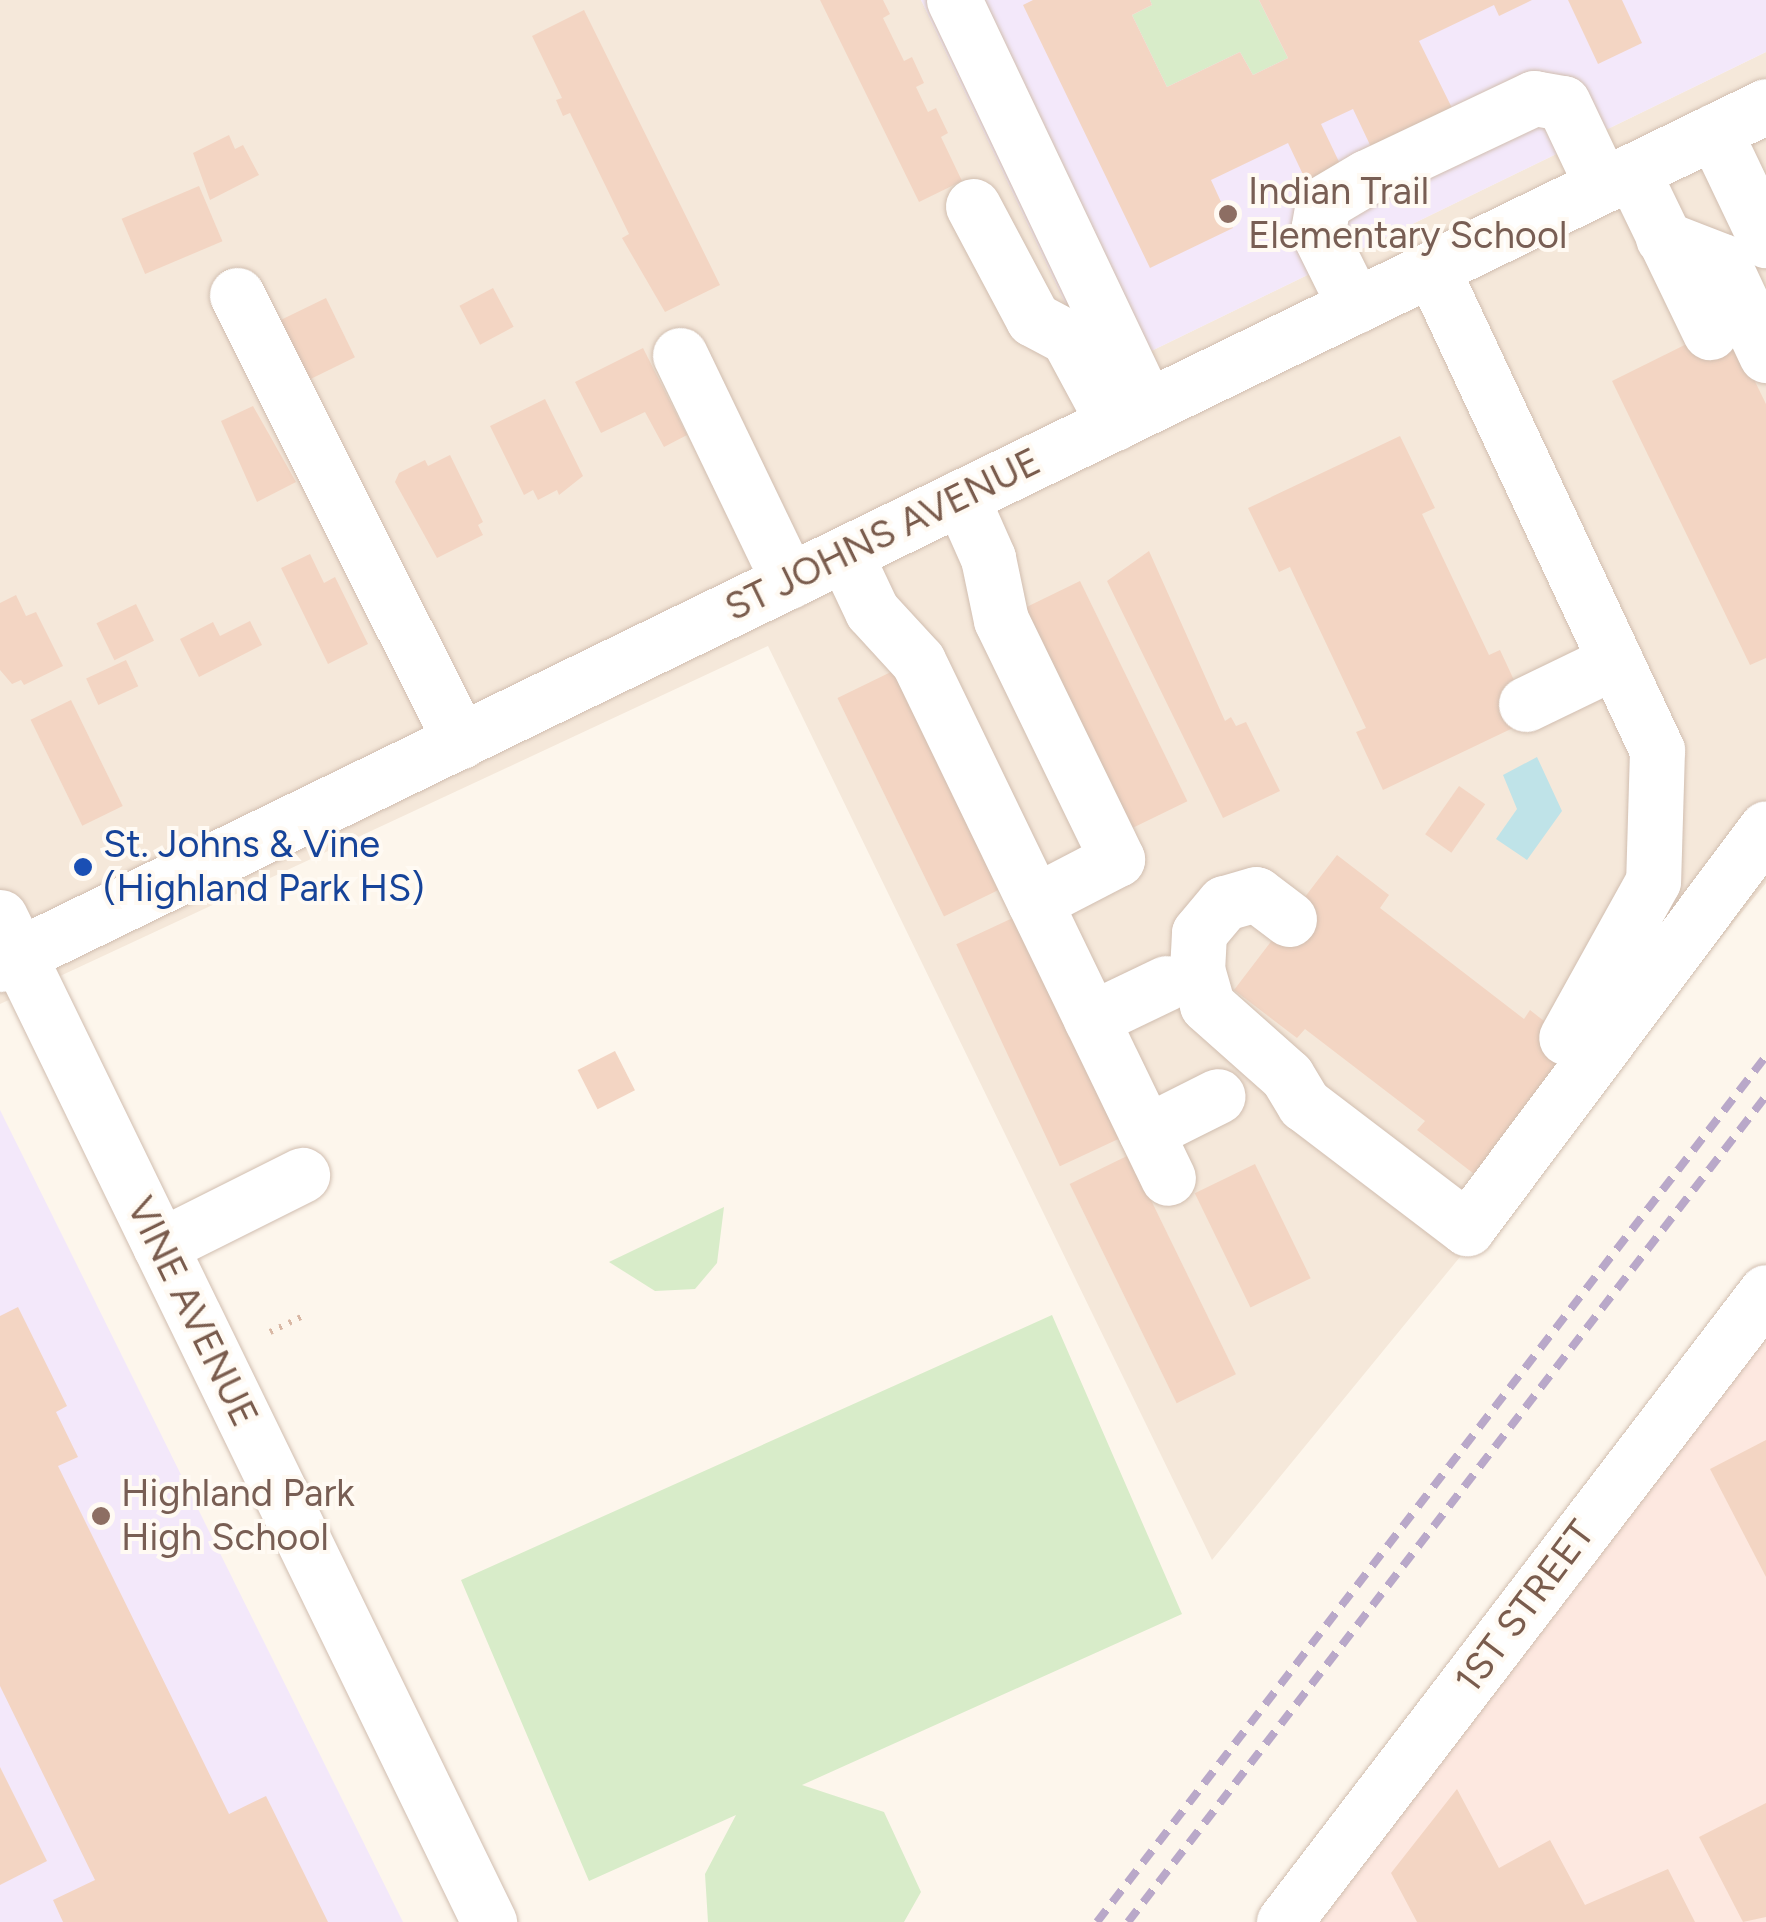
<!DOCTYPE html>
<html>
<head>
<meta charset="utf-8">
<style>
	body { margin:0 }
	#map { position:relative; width:1766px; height:1922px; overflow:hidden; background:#fdf6ec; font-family:Figtree,sans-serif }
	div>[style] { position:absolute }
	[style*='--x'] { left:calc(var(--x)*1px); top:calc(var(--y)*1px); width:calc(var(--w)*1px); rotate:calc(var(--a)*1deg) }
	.residential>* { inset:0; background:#f5e8da }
	.commercial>* { inset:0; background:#fde8e0 }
	.education>* { inset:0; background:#f3e8fa }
	.green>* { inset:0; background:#d8ecc9 }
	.water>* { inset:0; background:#bfe3e8 }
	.building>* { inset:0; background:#f3d5c3; transform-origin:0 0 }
	.path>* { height:6px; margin-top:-3px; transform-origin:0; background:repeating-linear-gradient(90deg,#d9b8a5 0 2.5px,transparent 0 10.5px) }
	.roads { filter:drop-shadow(0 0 2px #d1beb0) drop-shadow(0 0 2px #d1beb0) }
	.minor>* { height:55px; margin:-27.5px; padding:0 27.5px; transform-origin:27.5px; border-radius:27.5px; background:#fff }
	.rail>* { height:8px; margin-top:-4px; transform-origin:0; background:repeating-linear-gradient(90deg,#b9a8c9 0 15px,transparent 0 25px) }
	.dots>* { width:28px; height:28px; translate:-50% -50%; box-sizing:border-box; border:5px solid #fffaf3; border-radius:50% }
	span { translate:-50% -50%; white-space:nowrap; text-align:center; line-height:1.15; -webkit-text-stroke:8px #fffaf3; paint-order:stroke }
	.education-label { font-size:38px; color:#785e54 }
	.left { translate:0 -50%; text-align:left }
	.street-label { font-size:38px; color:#7a5c4d }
	.transit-label { font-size:38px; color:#164399 }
</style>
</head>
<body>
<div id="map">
	<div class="residential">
		<i style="clip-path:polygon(0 0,921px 0,1100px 376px,1766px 52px,1766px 883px,1212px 1560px,768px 646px,0 1004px)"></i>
	</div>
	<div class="commercial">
		<i style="clip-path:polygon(1766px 1336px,1766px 1922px,1320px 1922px)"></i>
	</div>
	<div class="education">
		<i style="clip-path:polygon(921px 0,1766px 0,1766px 52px,1100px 376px)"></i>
		<i style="clip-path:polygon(0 1110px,403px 1922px,0 1922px)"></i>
	</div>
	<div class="green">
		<i style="clip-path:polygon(1150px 0,1259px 0,1288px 58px,1253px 75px,1240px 52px,1167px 87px,1132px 15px,1152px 5px)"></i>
		<i style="clip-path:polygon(724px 1207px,717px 1263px,695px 1289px,655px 1291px,609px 1262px)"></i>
		<i style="clip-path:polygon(1052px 1315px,1182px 1614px,802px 1785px,884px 1812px,921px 1892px,904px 1922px,708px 1922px,705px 1874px,736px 1815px,589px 1881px,461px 1580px)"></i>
	</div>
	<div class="water">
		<i style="clip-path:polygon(1537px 757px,1562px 811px,1527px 860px,1496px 839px,1517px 809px,1503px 775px)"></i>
	</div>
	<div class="building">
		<i style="clip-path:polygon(820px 0,883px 0,890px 14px,883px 18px,904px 61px,912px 57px,924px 83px,916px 87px,928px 112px,936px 108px,948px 133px,941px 137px,962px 181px,919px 202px)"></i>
		<i style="clip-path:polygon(1033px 0,1150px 0,1152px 5px,1132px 15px,1167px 87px,1240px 52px,1253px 75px,1288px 58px,1259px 0,1532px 0,1499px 16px,1494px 5px,1419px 41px,1452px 108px,1371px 147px,1353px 109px,1321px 124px,1341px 166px,1307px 183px,1288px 143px,1211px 180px,1233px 228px,1150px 268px,1023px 5px)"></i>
		<i style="clip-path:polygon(1568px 0,1622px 0,1642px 43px,1598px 64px)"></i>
		<i style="clip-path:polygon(584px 10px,720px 285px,665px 312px,622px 238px,629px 234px,570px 113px,563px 116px,556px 100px,562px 98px,532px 36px)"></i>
		<i style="clip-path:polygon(229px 135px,235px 149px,243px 145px,259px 175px,210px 200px,193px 153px)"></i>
		<i style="left:199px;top:186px;width:60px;height:84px;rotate:67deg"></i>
		<i style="left:493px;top:288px;width:44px;height:38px;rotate:62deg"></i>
		<i style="left:326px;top:298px;width:66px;height:51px;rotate:64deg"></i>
		<i style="clip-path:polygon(1727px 324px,1766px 404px,1766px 658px,1750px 665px,1612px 381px)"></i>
		<i style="clip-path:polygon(643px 348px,687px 435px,664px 447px,645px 412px,601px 433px,575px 382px)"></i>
		<i style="clip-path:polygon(545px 399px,583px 476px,559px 495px,557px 490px,538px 500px,533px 490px,524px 495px,490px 426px)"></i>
		<i style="clip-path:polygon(253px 406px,296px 482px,257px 502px,221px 421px)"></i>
		<i style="clip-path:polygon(1400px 436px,1435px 508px,1422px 514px,1489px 655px,1500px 650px,1532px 719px,1383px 790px,1356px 732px,1366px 728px,1290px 567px,1279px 572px,1248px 508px)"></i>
		<i style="clip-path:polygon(450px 455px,483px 522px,478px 525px,483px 535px,437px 558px,395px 482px,399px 473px,425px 460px,428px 466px)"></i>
		<i style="clip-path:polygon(1149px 551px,1225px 721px,1231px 717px,1236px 726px,1246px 722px,1280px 791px,1223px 818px,1107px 581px)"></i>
		<i style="clip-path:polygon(310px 554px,324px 583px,335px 577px,368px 644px,328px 664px,281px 568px)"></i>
		<i style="left:1080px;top:581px;width:245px;height:68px;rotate:64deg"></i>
		<i style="clip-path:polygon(16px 595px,26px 616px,36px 612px,63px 666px,24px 685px,21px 680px,12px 684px,0 670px,0 603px)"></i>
		<i style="left:136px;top:604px;width:41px;height:44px;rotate:64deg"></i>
		<i style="clip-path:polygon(250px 621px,262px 645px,199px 677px,180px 639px,213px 622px,220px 636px)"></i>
		<i style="left:126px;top:660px;width:29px;height:44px;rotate:65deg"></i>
		<i style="left:895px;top:670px;width:243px;height:64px;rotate:64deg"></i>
		<i style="left:71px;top:700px;width:118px;height:45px;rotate:64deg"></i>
		<i style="left:1459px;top:786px;width:32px;height:59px;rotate:35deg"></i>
		<i style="clip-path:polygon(1337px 855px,1389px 895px,1380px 908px,1524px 1019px,1530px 1010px,1577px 1047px,1478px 1177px,1417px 1130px,1425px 1121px,1305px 1029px,1297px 1038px,1234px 990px)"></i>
		<i style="left:1017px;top:916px;width:245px;height:67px;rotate:65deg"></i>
		<i style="left:615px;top:1051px;width:44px;height:42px;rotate:63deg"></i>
		<i style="left:1129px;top:1155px;width:244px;height:66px;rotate:64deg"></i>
		<i style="left:1255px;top:1164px;width:127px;height:67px;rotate:64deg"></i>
		<i style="clip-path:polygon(18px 1307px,67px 1406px,56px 1412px,78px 1457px,58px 1466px,229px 1814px,266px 1796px,328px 1922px,63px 1922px,53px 1900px,95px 1880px,0 1686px,0 1316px)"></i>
		<i style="clip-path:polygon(1766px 1440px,1766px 1577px,1710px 1469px)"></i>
		<i style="clip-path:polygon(0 1767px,47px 1861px,0 1885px)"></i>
		<i style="clip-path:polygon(1457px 1789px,1499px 1868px,1550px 1840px,1585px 1905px,1668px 1869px,1695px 1922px,1417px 1922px,1391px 1873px)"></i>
		<i style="clip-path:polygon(1766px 1803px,1766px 1917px,1743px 1922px,1699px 1837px)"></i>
	</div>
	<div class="path">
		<i style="--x:270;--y:1332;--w:41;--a:-25.9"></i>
	</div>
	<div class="roads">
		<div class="minor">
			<i style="--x:954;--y:0;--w:450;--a:64.6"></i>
			<i style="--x:1714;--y:131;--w:121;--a:64.5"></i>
			<i style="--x:1632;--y:171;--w:179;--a:64.2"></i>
			<i style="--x:973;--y:206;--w:128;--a:62"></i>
			<i style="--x:1033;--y:319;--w:40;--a:28"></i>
			<i style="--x:1068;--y:338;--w:97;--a:61.6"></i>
			<i style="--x:1663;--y:238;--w:63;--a:21.3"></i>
			<i style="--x:1722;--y:261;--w:104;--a:64.9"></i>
			<i style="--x:1432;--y:269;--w:531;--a:64.93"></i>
			<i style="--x:1657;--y:750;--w:131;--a:91.7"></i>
			<i style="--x:1653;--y:881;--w:179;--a:119"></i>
			<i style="--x:237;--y:295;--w:499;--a:63.4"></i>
			<i style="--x:1355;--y:306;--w:84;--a:-116.3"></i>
			<i style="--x:1318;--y:231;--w:28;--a:-80"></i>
			<i style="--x:1323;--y:203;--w:51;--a:-30.6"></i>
			<i style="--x:1367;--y:177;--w:185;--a:-25.3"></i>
			<i style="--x:1534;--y:98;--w:29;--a:10"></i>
			<i style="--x:1563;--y:103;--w:91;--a:64.6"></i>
			<i style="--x:680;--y:355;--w:251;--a:64.3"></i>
			<i style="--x:961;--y:497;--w:67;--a:66.1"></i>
			<i style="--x:988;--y:558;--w:63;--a:78.2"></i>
			<i style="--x:1001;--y:620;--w:266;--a:64.1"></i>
			<i style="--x:1117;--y:859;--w:93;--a:152.6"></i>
			<i style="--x:845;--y:554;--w:63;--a:64.7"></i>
			<i style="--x:872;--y:611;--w:68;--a:47.4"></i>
			<i style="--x:918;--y:661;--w:574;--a:64.19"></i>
			<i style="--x:1526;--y:704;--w:99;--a:-25.8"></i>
			<i style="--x:0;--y:917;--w:1118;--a:64.05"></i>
			<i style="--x:1289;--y:919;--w:41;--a:-142.9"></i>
			<i style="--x:1256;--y:894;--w:33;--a:164"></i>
			<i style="--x:1224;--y:903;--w:39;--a:130"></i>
			<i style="--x:1199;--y:933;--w:36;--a:93"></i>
			<i style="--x:1197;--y:969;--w:37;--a:74"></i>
			<i style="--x:1207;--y:1005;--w:107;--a:41.6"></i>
			<i style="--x:1287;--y:1076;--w:33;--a:59"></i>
			<i style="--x:1304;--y:1104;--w:205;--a:37.3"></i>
			<i style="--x:1467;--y:1228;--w:499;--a:-53.2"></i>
			<i style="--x:0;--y:964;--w:1963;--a:-25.91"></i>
			<i style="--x:1091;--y:1019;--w:83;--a:-25.6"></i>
			<i style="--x:1146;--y:1132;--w:80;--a:-26.6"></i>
			<i style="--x:160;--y:1246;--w:159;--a:-26.6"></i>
			<i style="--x:1284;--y:1922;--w:793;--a:-52.58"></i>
		</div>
	</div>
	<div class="rail">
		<i style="--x:1097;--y:1922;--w:1094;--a:-52.31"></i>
		<i style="--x:1128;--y:1922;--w:1044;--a:-52.32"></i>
	</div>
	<div class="dots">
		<i style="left:1228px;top:214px;background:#8d6e63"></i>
		<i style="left:83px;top:867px;background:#1a4fb4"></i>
		<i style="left:101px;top:1516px;background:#8d6e63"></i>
	</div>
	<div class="education-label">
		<span class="left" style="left:1248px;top:214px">Indian Trail<br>Elementary School</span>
		<span class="left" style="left:121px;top:1516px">Highland Park<br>High School</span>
	</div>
	<div class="street-label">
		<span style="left:883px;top:535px;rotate:-26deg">ST JOHNS AVENUE</span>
		<span style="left:192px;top:1312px;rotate:64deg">VINE AVENUE</span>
		<span style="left:1525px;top:1607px;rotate:-53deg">1ST STREET</span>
	</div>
	<div class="transit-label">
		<span class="left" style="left:103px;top:867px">St. Johns &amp; Vine<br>(Highland Park HS)</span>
	</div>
</div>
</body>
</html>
